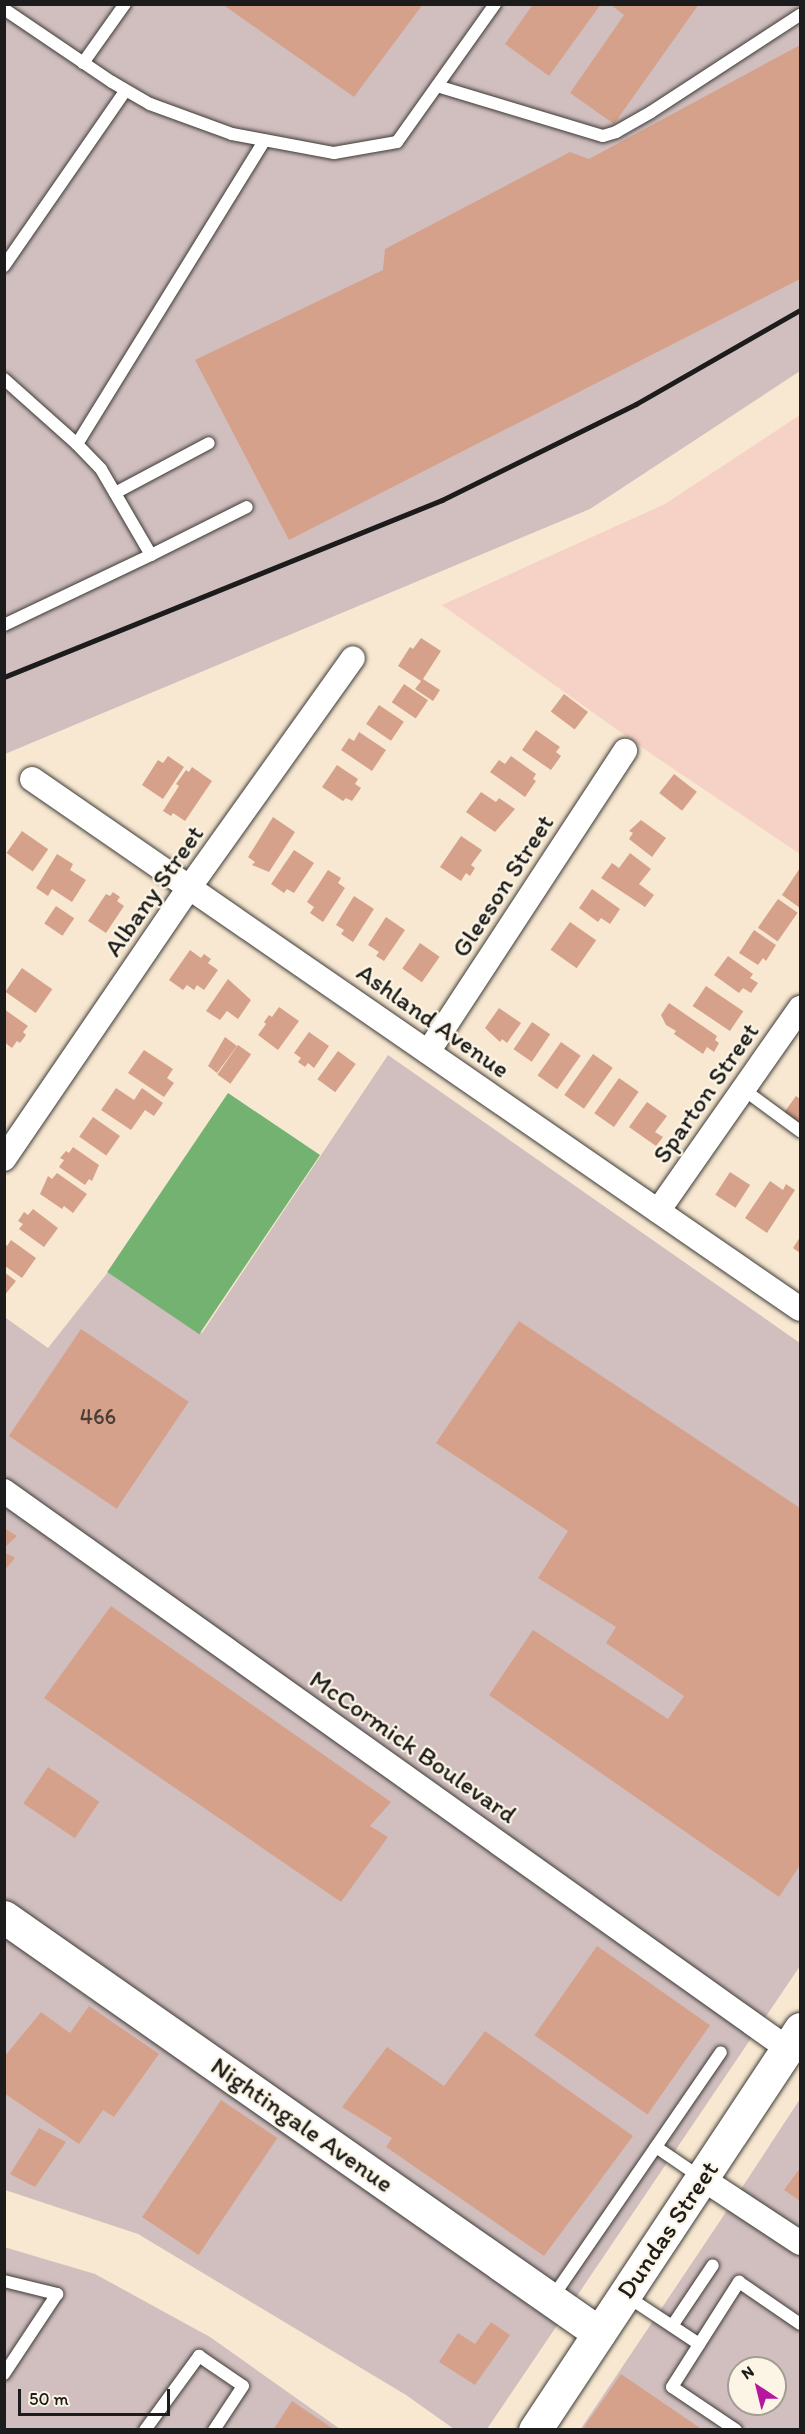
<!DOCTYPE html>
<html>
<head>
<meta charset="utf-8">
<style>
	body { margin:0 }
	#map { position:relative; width:805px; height:2434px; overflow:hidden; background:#f8e8d1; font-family:Itim,sans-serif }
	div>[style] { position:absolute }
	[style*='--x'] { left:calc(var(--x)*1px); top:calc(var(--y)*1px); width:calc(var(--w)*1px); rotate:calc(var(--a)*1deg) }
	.built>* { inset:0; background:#f6d1c5 }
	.industrial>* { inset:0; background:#d1bfbf }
	.forest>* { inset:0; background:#74b272; transform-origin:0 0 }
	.building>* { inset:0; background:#d6a18a; transform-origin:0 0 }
	.roads { filter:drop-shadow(0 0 2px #3d3b37) drop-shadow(0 0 2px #3d3b37) }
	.lane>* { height:12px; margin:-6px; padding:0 6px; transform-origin:6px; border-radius:6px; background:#fff }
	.street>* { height:24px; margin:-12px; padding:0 12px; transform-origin:12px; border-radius:12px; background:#fff }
	.secondary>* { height:33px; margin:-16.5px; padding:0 16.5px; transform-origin:16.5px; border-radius:16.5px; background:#fff }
	.rail>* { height:4.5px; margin:-2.25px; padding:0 2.25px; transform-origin:2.25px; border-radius:2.25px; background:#1c1c1c }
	span { translate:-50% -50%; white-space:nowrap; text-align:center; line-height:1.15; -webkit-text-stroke:4.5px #fcf5e5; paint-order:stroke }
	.number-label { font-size:22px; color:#4a3d38 }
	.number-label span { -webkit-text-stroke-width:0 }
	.street-label { font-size:26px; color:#1c1c1c }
	.frame { position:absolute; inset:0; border:6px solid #1c1c1c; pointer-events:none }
	.north { position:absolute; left:727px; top:2356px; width:60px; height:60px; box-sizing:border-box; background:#fcf5e5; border:2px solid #a29e95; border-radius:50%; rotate:325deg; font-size:16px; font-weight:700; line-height:24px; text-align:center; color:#1c1c1c }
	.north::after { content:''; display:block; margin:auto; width:21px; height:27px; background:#b5179e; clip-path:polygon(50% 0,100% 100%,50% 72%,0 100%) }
	.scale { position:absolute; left:18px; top:2389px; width:152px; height:27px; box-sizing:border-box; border:3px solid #1c1c1c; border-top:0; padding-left:8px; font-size:18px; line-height:21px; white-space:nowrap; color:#1c1c1c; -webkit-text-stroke:4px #fcf5e5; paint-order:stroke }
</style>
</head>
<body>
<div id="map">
	<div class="built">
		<i style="clip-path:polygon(800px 415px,800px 854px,650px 753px,442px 605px,665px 504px)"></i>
	</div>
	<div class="industrial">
		<i style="clip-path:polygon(5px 5px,800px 5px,800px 371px,590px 509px,5px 754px)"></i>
		<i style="clip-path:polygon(388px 1055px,800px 1343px,800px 1966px,487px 2429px,454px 2429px,406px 2395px,138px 2234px,5px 2190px,5px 1320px,6px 1318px,48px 1348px,108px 1272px,202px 1333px)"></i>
		<i style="clip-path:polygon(evenodd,800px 2099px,800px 2429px,580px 2430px,720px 2221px,800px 2099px,739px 2368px,775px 2368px,775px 2404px,739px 2404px,739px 2368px)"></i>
		<i style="clip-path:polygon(4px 2247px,95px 2274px,210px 2337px,340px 2429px,5px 2429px)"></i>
	</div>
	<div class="forest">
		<i style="left:228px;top:1093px;width:111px;height:216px;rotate:34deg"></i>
	</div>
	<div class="building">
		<i style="clip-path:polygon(222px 4px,423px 4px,354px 97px)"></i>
		<i style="clip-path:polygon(533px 4px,601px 4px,549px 76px,505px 44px)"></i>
		<i style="clip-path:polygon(610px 4px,699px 4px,614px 124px,570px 93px,624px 15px)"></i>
		<i style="clip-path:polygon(800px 45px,800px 279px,289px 540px,195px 360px,383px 270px,385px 249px,570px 152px,589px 159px)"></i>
		<i style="clip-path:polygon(421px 638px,441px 651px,423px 679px,440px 690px,433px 701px,415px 689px,421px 681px,398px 666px,410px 647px,413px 649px)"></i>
		<i style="left:404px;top:684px;width:29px;height:22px;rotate:34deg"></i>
		<i style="left:564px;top:694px;width:30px;height:22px;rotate:37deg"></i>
		<i style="left:379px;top:705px;width:30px;height:23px;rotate:34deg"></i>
		<i style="clip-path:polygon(536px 730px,560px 747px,556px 752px,561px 756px,551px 770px,522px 750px)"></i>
		<i style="clip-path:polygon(359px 732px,386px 750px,372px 771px,341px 750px,349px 738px,354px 741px)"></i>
		<i style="clip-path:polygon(168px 756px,184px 767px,163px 799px,142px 785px,158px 760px,163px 763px)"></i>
		<i style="clip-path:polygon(511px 756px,536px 774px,533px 779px,536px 781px,525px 797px,490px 772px,499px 760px,505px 764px)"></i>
		<i style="clip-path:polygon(337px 765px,358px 779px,355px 784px,361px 788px,352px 801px,346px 798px,343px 801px,322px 787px)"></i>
		<i style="clip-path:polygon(192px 767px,212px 781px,185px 821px,173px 813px,171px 816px,163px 811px,179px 786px,176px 784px,186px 770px,189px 772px)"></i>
		<i style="left:674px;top:774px;width:29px;height:24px;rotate:38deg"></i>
		<i style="clip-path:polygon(481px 792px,496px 802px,499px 798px,515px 809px,495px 832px,466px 812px)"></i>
		<i style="clip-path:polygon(273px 817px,295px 832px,269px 872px,252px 865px,255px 862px,248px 857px)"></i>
		<i style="clip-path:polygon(641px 820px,666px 838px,652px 857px,629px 839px,633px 833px,629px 831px)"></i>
		<i style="left:22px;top:831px;width:32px;height:27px;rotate:35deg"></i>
		<i style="clip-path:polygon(461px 836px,482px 850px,471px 865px,475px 868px,470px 876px,466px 873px,461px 881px,440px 867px)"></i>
		<i style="clip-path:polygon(294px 850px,314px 863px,294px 893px,287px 889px,284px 893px,271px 884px)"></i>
		<i style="clip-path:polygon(630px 853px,651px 869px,639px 884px,654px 895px,645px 907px,601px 878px,612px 863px,619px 868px)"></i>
		<i style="clip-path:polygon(57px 854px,73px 864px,70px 870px,86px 880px,72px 902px,52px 889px,48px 896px,36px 888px)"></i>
		<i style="clip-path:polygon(800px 868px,800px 908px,782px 895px)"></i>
		<i style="clip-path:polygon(328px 870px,341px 878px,338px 883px,345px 888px,323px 922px,310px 913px,314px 907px,307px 902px)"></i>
		<i style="clip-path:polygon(592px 889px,620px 909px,610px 924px,601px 918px,598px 922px,579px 908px)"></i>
		<i style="clip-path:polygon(113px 892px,120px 897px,117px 901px,124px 906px,106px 933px,88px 921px,106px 894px,110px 896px)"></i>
		<i style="clip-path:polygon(354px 896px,374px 909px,353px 942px,341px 934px,344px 930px,336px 925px)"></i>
		<i style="left:778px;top:899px;width:24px;height:35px;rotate:35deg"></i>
		<i style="left:56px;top:906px;width:22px;height:21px;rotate:34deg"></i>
		<i style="clip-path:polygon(386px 917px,405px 930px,384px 961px,376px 956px,379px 952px,368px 945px)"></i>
		<i style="left:570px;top:922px;width:32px;height:34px;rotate:35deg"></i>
		<i style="clip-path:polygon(754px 930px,776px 945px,766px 961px,763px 958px,758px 965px,739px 953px)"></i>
		<i style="left:420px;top:943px;width:24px;height:31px;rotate:35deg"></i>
		<i style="clip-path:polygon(190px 950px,201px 958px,204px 954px,211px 959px,208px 963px,218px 970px,204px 990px,197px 985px,194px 990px,187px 985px,183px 990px,169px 980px)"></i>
		<i style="clip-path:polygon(728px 956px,753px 974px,750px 978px,758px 983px,751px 993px,743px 988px,739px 993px,714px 975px)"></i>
		<i style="left:22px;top:968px;width:37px;height:29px;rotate:35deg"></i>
		<i style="clip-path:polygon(228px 979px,251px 1000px,238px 1019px,227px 1011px,220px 1020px,206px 1011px)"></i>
		<i style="left:706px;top:986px;width:45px;height:24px;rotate:34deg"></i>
		<i style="clip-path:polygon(669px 1003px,717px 1036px,715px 1040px,719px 1043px,714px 1052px,707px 1047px,703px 1054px,674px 1034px,676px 1031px,666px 1025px,661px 1015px)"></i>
		<i style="clip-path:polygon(279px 1007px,299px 1021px,278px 1050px,258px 1035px,266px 1024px,264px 1022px,269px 1015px,272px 1017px)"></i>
		<i style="clip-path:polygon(499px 1008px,521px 1023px,507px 1043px,502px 1039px,500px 1042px,485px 1028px)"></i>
		<i style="clip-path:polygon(4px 1009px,28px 1026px,23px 1032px,26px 1035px,20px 1043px,17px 1041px,12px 1048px,4px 1042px)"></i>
		<i style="left:532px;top:1022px;width:22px;height:33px;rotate:34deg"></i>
		<i style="clip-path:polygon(309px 1032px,329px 1046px,314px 1068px,308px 1063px,305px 1067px,298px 1062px,301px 1058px,294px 1053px)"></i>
		<i style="clip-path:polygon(225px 1037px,237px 1046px,217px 1073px,208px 1066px)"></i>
		<i style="left:561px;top:1042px;width:24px;height:41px;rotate:35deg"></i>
		<i style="left:238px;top:1045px;width:16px;height:36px;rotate:35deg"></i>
		<i style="clip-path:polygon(144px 1050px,173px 1069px,167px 1078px,174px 1083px,164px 1097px,128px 1073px)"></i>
		<i style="left:338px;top:1051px;width:22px;height:35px;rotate:36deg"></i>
		<i style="left:593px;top:1054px;width:24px;height:50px;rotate:35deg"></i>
		<i style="left:619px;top:1078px;width:24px;height:43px;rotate:35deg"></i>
		<i style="clip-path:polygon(116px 1088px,134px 1100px,142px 1088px,163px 1103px,154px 1116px,145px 1110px,131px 1130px,101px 1110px)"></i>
		<i style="clip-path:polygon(796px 1096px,800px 1099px,800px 1127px,783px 1114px)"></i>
		<i style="clip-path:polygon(647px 1102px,667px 1116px,655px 1132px,663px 1137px,656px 1146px,629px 1127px)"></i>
		<i style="left:93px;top:1117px;width:33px;height:24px;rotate:35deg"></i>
		<i style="clip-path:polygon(73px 1147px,99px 1165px,92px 1181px,89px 1179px,85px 1185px,59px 1167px,64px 1160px,60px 1158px,66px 1151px,69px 1153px)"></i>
		<i style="left:730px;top:1172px;width:24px;height:27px;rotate:33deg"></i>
		<i style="clip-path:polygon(57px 1173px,87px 1194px,73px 1213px,64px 1206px,62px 1209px,40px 1194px,48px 1176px,52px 1179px)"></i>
		<i style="clip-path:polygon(770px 1181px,783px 1190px,786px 1184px,795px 1190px,767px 1233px,745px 1218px)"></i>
		<i style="clip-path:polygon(33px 1209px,58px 1228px,44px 1247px,19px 1229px,23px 1224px,18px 1221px,24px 1212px,28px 1215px)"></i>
		<i style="clip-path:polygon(800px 1237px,800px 1253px,793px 1248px)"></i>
		<i style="clip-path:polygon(11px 1240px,36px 1258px,22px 1278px,5px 1266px,5px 1244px,7px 1246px)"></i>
		<i style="clip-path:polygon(4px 1272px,16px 1281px,4px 1296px)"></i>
		<i style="clip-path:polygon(519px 1321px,800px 1508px,800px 1865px,779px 1897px,489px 1695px,533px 1630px,668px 1719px,684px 1696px,606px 1643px,616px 1627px,538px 1578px,568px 1531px,436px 1443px)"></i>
		<i style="left:81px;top:1329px;width:130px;height:129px;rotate:34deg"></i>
		<i style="clip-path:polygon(4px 1528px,17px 1536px,4px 1548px)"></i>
		<i style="clip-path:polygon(4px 1552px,15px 1558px,4px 1571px)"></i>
		<i style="clip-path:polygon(111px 1606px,391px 1802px,370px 1826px,388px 1837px,341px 1902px,44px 1698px)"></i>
		<i style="left:48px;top:1767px;width:62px;height:44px;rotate:34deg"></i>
		<i style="left:597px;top:1946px;width:138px;height:109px;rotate:35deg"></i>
		<i style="clip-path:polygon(89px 2006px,159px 2054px,114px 2117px,103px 2110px,79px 2144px,4px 2093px,4px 2057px,41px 2012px,70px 2033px)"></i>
		<i style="clip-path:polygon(485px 2031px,633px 2136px,544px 2256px,386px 2147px,392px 2138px,342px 2107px,387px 2047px,444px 2086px)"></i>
		<i style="left:221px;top:2100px;width:68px;height:141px;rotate:34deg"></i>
		<i style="clip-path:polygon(39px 2128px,66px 2142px,35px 2187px,10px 2174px)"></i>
		<i style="clip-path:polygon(800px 2168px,800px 2201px,784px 2190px)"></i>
		<i style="clip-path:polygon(491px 2322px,510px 2335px,475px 2385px,439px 2362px,458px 2333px,475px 2344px)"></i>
		<i style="clip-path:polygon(621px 2374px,703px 2430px,588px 2430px,584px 2427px)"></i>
		<i style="clip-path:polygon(292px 2401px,335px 2430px,273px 2430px)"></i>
	</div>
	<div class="roads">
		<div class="lane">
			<i style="--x:4;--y:9;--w:130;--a:34.1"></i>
			<i style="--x:112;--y:82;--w:44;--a:30.1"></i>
			<i style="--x:150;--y:104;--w:87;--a:20.1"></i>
			<i style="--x:232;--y:134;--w:104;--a:10.6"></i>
			<i style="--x:334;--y:153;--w:64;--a:-9.9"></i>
			<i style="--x:397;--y:142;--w:169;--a:-54.6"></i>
			<i style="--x:83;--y:63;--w:72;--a:-54.6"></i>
			<i style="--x:437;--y:86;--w:173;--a:16.8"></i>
			<i style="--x:603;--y:136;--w:14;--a:-17"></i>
			<i style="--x:616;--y:132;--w:40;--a:-29.7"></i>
			<i style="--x:651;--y:112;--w:178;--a:-33.1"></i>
			<i style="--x:4;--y:266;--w:213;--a:-55.3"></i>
			<i style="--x:4;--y:379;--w:98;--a:41.7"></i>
			<i style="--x:77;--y:444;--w:357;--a:-58.3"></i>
			<i style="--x:115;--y:493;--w:106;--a:-28"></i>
			<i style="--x:151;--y:555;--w:107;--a:-26.6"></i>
			<i style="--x:4;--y:625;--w:163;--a:-25.5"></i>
			<i style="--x:151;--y:555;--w:99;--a:-120.2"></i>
			<i style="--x:101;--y:469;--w:35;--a:-134"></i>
			<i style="--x:743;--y:1089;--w:71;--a:36.4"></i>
			<i style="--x:656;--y:2147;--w:53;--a:34.3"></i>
			<i style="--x:4;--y:2281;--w:55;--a:13.8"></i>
			<i style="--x:57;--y:2294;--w:96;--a:123.5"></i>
			<i style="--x:625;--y:2295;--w:89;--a:33.5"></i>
			<i style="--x:552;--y:2298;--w:298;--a:-55.5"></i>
			<i style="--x:672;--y:2326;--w:73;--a:-56.1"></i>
			<i style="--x:145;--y:2430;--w:92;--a:-53.9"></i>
			<i style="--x:199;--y:2356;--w:53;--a:34.3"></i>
			<i style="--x:243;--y:2386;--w:53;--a:123.4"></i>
			<i style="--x:736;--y:2430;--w:77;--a:-146.1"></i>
			<i style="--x:672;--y:2387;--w:125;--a:-57.5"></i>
			<i style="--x:739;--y:2282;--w:74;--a:34.5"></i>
		</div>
		<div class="street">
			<i style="--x:32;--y:779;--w:933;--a:34.61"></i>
			<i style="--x:428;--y:1052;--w:360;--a:-56.8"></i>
			<i style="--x:4;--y:1159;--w:328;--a:-55.7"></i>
			<i style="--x:189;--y:888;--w:282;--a:-54.5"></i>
			<i style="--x:658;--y:1211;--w:248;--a:-55"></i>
			<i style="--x:4;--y:1491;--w:962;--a:35.44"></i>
			<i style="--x:703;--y:2179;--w:116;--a:33.4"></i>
		</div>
		<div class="secondary">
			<i style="--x:4;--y:1917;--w:726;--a:34.96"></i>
			<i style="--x:535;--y:2430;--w:481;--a:-56.5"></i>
		</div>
	</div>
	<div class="rail">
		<i style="--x:4;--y:677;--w:472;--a:-22"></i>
		<i style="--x:442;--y:500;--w:216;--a:-26.3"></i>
		<i style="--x:636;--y:404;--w:189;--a:-29.8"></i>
	</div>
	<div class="number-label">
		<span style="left:98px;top:1417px">466</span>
	</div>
	<div class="street-label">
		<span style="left:503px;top:886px;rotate:-57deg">Gleeson Street</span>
		<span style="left:154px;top:891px;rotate:-55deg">Albany Street</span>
		<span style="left:433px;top:1021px;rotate:35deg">Ashland Avenue</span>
		<span style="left:706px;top:1093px;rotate:-55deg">Sparton Street</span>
		<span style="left:413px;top:1747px;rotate:35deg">McCormick Boulevard</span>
		<span style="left:302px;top:2125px;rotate:35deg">Nightingale Avenue</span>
		<span style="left:668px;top:2230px;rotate:-56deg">Dundas Street</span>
	</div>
	<div class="frame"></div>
	<div class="north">N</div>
	<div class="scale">50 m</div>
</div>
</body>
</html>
